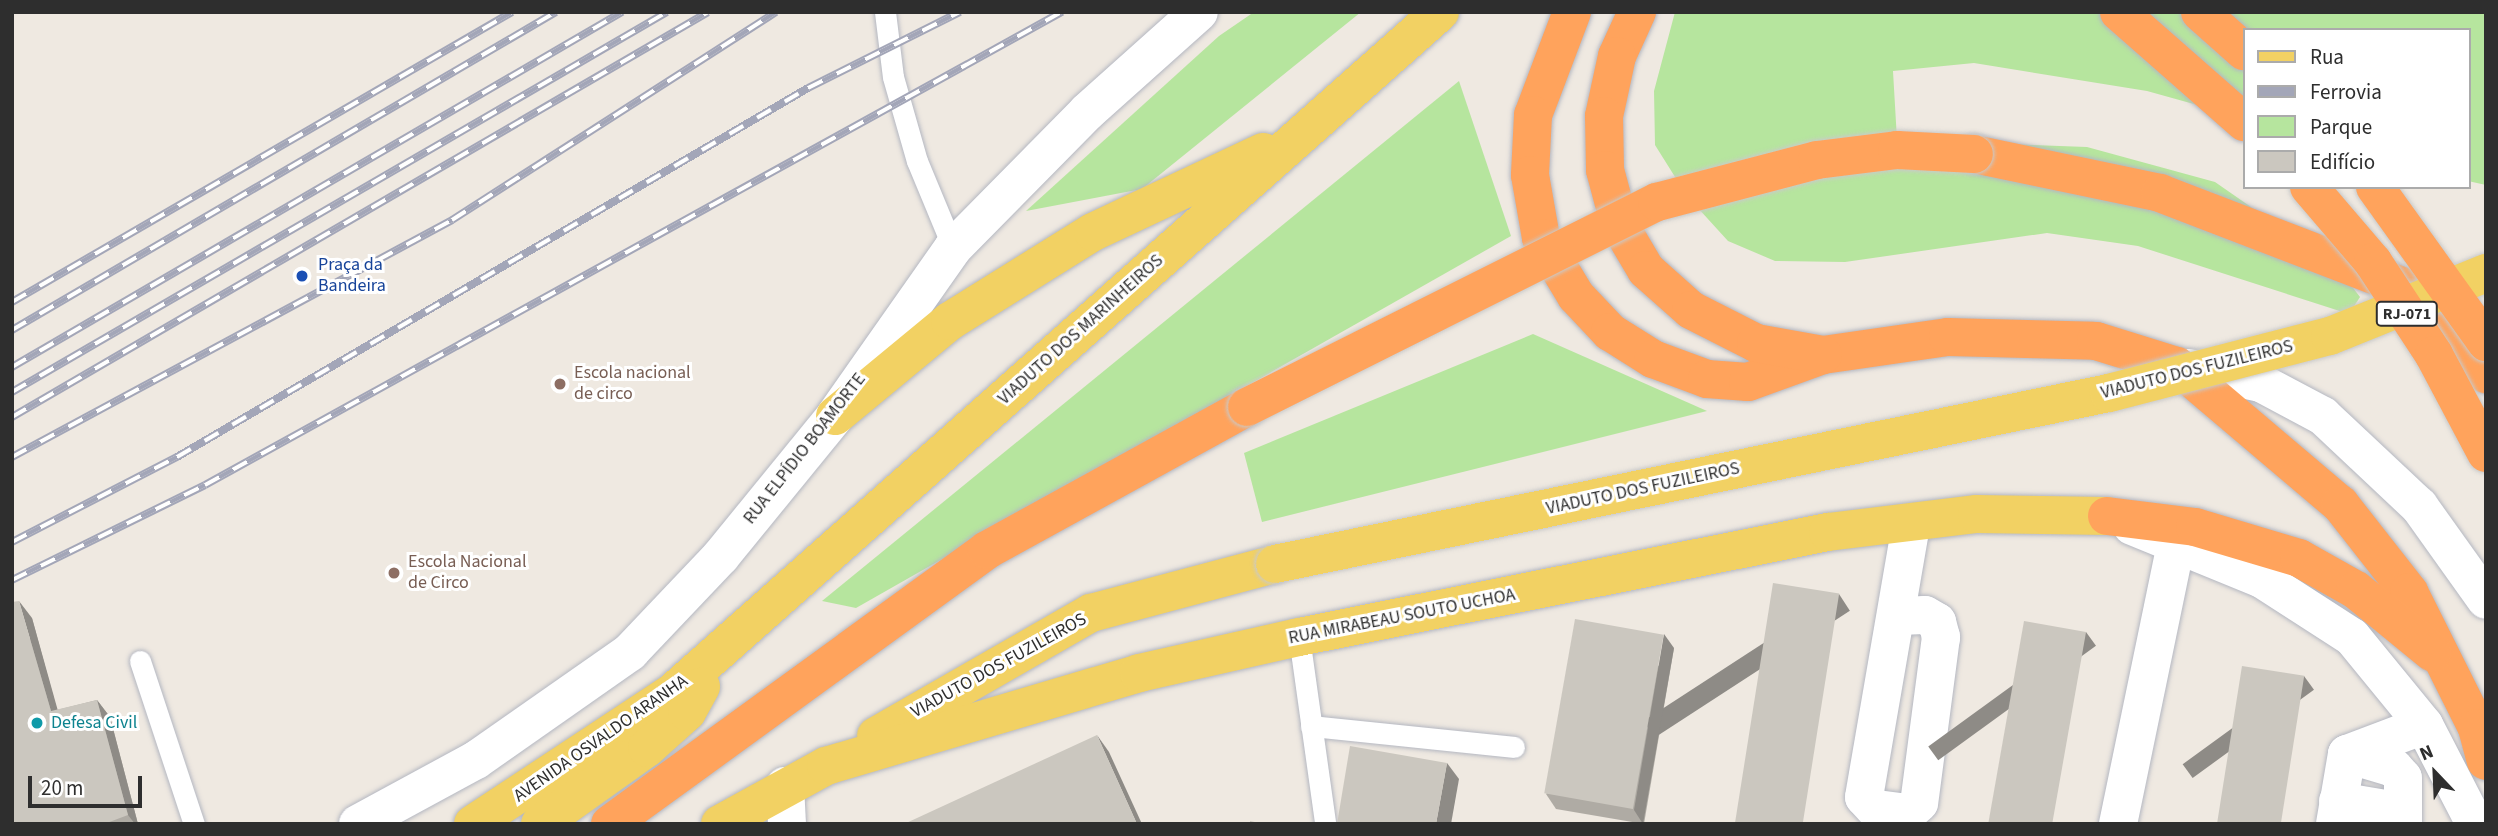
<!DOCTYPE html>
<html>
<head>
<meta charset="utf-8">
<style>
	body { margin:0 }
	#map { position:relative; width:2498px; height:836px; overflow:hidden; background:#efe9e1; font-family:"Source Sans 3",sans-serif }
	div>[style] { position:absolute }
	[style*='--x'] { left:calc(var(--x)*1px); top:calc(var(--y)*1px); width:calc(var(--w)*1px); rotate:calc(var(--a)*1deg) }
	.green>* { inset:0; background:#b6e59e }
	.roads { filter:drop-shadow(0 0 2px #b4b7c1) drop-shadow(0 0 2px #b4b7c1) }
	.lane>* { height:21px; margin:-10.5px; padding:0 10.5px; transform-origin:10.5px; border-radius:10.5px; background:#fff }
	.street>* { height:38px; margin:-19px; padding:0 19px; transform-origin:19px; border-radius:19px; background:#fff }
	.secondary>* { height:38px; margin:-19px; padding:0 19px; transform-origin:19px; border-radius:19px; background:#fff }
	.primary>* { height:38px; margin:-19px; padding:0 19px; transform-origin:19px; border-radius:19px; background:#f2d163 }
	.highway>* { height:38px; margin:-19px; padding:0 19px; transform-origin:19px; border-radius:19px; background:#ffa35c }
	.rail>* { height:8px; margin-top:-4px; transform-origin:0; background:repeating-linear-gradient(90deg,#fff 0 16px,#a3a6b8 0 32px); box-sizing:border-box; border-block:2px solid #a3a6b8 }
	.bridges { filter:drop-shadow(0 0 2px #c9c9c9) drop-shadow(0 0 2px #c9c9c9) }
	.primary-bridge>* { height:38px; margin:-19px; padding:0 19px; transform-origin:19px; border-radius:19px; background:#f2d163 }
	.highway-bridge>* { height:38px; margin:-19px; padding:0 19px; transform-origin:19px; border-radius:19px; background:#ffa35c }
	.wall>* { inset:0; background:#afaba4 }
	.shaded-wall>* { inset:0; background:#8e8b86; transform-origin:0 0 }
	.building>* { inset:0; background:#cbc7bf; transform-origin:0 0 }
	.dots>* { width:19px; height:19px; translate:-50% -50%; box-sizing:border-box; border:4px solid #fff; border-radius:50% }
	span { translate:-50% -50%; white-space:nowrap; text-align:center; line-height:1.15; -webkit-text-stroke:6px #fff; paint-order:stroke }
	.shield-label span { padding:2px 5px; background:#fff; border:2px solid; border-radius:5px; -webkit-text-stroke-width:0 }
	.shield-label { font-size:16px; color:#2e2e2e; font-weight:700 }
	.transit-label { font-size:18px; color:#164399 }
	.left { translate:0 -50%; text-align:left }
	.street-label { font-size:18px; color:#2e2e2e }
	.education-label { font-size:18px; color:#785e54 }
	.culture-label { font-size:18px; color:#0d838f }
	.frame { position:absolute; inset:0; border:14px solid #2e2e2e; pointer-events:none }
	.legend { position:absolute; left:2243px; top:28px; width:228px; height:161px; box-sizing:border-box; background:#fff; border:2px solid #ababab; margin:0; padding:9px 12px; list-style:none; font-size:21px; color:#2e2e2e }
	.legend li { display:flex; align-items:center; gap:14px; height:35px }
	.legend b { width:35px; border:2px solid #ababab }
	.north { position:absolute; left:2400px; top:738px; width:70px; height:70px; -webkit-text-stroke:5px #fff; paint-order:stroke; rotate:337deg; font-size:19px; font-weight:700; line-height:28px; text-align:center; color:#2e2e2e }
	.north::after { content:''; display:block; margin:auto; width:24px; height:32px; background:#2e2e2e; clip-path:polygon(50% 0,100% 100%,50% 72%,0 100%) }
	.scale { position:absolute; left:28px; top:776px; width:114px; height:32px; box-sizing:border-box; border:4px solid #2e2e2e; border-top:0; padding-left:9px; font-size:21px; line-height:24px; white-space:nowrap; color:#2e2e2e; -webkit-text-stroke:5px #fff; paint-order:stroke }
</style>
</head>
<body>
<div id="map">
	<div class="green">
		<i style="clip-path:polygon(1254px 12px,1361px 12px,1142px 189px,1026px 211px,1219px 36px)"></i>
		<i style="clip-path:polygon(1675px 12px,2486px 12px,2486px 185px,2468px 181px,2468px 30px,2244px 30px,2244px 118px,2147px 91px,1974px 63px,1893px 71px,1897px 140px,2087px 147px,2215px 182px,2337px 267px,2360px 297px,2349px 314px,2138px 246px,2047px 233px,1845px 262px,1775px 261px,1728px 241px,1687px 196px,1655px 145px,1654px 91px)"></i>
		<i style="clip-path:polygon(1459px 81px,1511px 236px,856px 608px,822px 601px)"></i>
		<i style="clip-path:polygon(1533px 334px,1707px 411px,1262px 522px,1244px 453px)"></i>
	</div>
	<div class="roads">
		<div class="lane">
			<i style="--x:885;--y:12;--w:65;--a:83"></i>
			<i style="--x:893;--y:77;--w:87;--a:74.1"></i>
			<i style="--x:917;--y:161;--w:94;--a:67.5"></i>
			<i style="--x:1299;--y:637;--w:188;--a:82"></i>
			<i style="--x:140;--y:661;--w:172;--a:71.7"></i>
			<i style="--x:1311;--y:726;--w:204;--a:5.9"></i>
		</div>
		<div class="street">
			<i style="--x:1897;--y:616;--w:28;--a:-2"></i>
			<i style="--x:1925;--y:615;--w:14;--a:30"></i>
			<i style="--x:1937;--y:622;--w:16;--a:75"></i>
			<i style="--x:1941;--y:637;--w:167;--a:97.5"></i>
			<i style="--x:1919;--y:803;--w:15;--a:138"></i>
			<i style="--x:1908;--y:813;--w:33;--a:-173"></i>
			<i style="--x:1875;--y:809;--w:16;--a:-133"></i>
			<i style="--x:1864;--y:797;--w:277;--a:-80.2"></i>
			<i style="--x:2347;--y:754;--w:49;--a:16.6"></i>
			<i style="--x:2394;--y:768;--w:13;--a:48"></i>
			<i style="--x:2403;--y:778;--w:46;--a:90"></i>
			<i style="--x:785;--y:786;--w:38;--a:87"></i>
			<i style="--x:2338;--y:801;--w:66;--a:9.6"></i>
			<i style="--x:2118;--y:824;--w:287;--a:-78.3"></i>
			<i style="--x:2335;--y:824;--w:71;--a:-80.3"></i>
			<i style="--x:2347;--y:754;--w:82;--a:-20.6"></i>
		</div>
		<div class="secondary">
			<i style="--x:2189;--y:368;--w:74;--a:11.8"></i>
			<i style="--x:2261;--y:383;--w:70;--a:28"></i>
			<i style="--x:2323;--y:416;--w:132;--a:43.2"></i>
			<i style="--x:2419;--y:506;--w:115;--a:54.5"></i>
			<i style="--x:2132;--y:526;--w:140;--a:22.2"></i>
			<i style="--x:2262;--y:579;--w:107;--a:32.8"></i>
			<i style="--x:2352;--y:637;--w:114;--a:50.7"></i>
			<i style="--x:2424;--y:725;--w:111;--a:62.7"></i>
			<i style="--x:358;--y:824;--w:134;--a:-28.5"></i>
			<i style="--x:476;--y:760;--w:188;--a:-35"></i>
			<i style="--x:630;--y:652;--w:132;--a:-46.5"></i>
			<i style="--x:721;--y:556;--w:181;--a:-50.8"></i>
			<i style="--x:835;--y:416;--w:205;--a:-54.9"></i>
			<i style="--x:953;--y:248;--w:191;--a:-45.4"></i>
			<i style="--x:1087;--y:112;--w:150;--a:-41.8"></i>
		</div>
		<div class="primary">
			<i style="--x:835;--y:416;--w:149;--a:-39.6"></i>
			<i style="--x:950;--y:321;--w:168;--a:-31.9"></i>
			<i style="--x:1093;--y:232;--w:188;--a:-25.2"></i>
			<i style="--x:876;--y:736;--w:248;--a:-29.8"></i>
			<i style="--x:1091;--y:613;--w:190;--a:-14.9"></i>
			<i style="--x:473;--y:824;--w:240;--a:-33.4"></i>
			<i style="--x:673;--y:692;--w:1025;--a:-41.56"></i>
			<i style="--x:540;--y:824;--w:131;--a:-35.4"></i>
			<i style="--x:647;--y:748;--w:54;--a:-42"></i>
			<i style="--x:687;--y:712;--w:29;--a:-61"></i>
			<i style="--x:720;--y:824;--w:121;--a:-28.7"></i>
			<i style="--x:826;--y:766;--w:327;--a:-16.5"></i>
			<i style="--x:1139;--y:673;--w:164;--a:-12.7"></i>
			<i style="--x:1299;--y:637;--w:539;--a:-11.23"></i>
			<i style="--x:1828;--y:532;--w:150;--a:-6.9"></i>
			<i style="--x:1977;--y:514;--w:130;--a:0.9"></i>
		</div>
		<div class="highway">
			<i style="--x:1572;--y:12;--w:110;--a:110.7"></i>
			<i style="--x:1533;--y:115;--w:60;--a:92.9"></i>
			<i style="--x:1530;--y:175;--w:64;--a:80.1"></i>
			<i style="--x:1541;--y:238;--w:68;--a:58.9"></i>
			<i style="--x:1576;--y:296;--w:50;--a:46.6"></i>
			<i style="--x:1610;--y:332;--w:51;--a:32.1"></i>
			<i style="--x:1653;--y:359;--w:58;--a:20.3"></i>
			<i style="--x:1707;--y:379;--w:41;--a:4.2"></i>
			<i style="--x:1748;--y:382;--w:80;--a:-19.8"></i>
			<i style="--x:1823;--y:355;--w:126;--a:-8.2"></i>
			<i style="--x:1948;--y:337;--w:148;--a:1.5"></i>
			<i style="--x:2096;--y:341;--w:85;--a:17.2"></i>
			<i style="--x:2177;--y:366;--w:214;--a:40.3"></i>
			<i style="--x:2340;--y:504;--w:112;--a:51.9"></i>
			<i style="--x:2409;--y:592;--w:152;--a:63.4"></i>
			<i style="--x:2477;--y:728;--w:34;--a:75"></i>
			<i style="--x:1637;--y:12;--w:48;--a:114.4"></i>
			<i style="--x:1617;--y:56;--w:61;--a:102.2"></i>
			<i style="--x:1604;--y:116;--w:54;--a:88.9"></i>
			<i style="--x:1605;--y:170;--w:58;--a:75"></i>
			<i style="--x:1620;--y:226;--w:51;--a:59.4"></i>
			<i style="--x:1646;--y:270;--w:60;--a:41.6"></i>
			<i style="--x:1691;--y:310;--w:73;--a:26.9"></i>
			<i style="--x:1756;--y:343;--w:68;--a:10.2"></i>
			<i style="--x:2119;--y:12;--w:167;--a:41.3"></i>
			<i style="--x:2200;--y:12;--w:59;--a:41.6"></i>
			<i style="--x:1974;--y:154;--w:190;--a:11.8"></i>
			<i style="--x:2160;--y:193;--w:257;--a:21"></i>
			<i style="--x:2447;--y:314;--w:72;--a:57"></i>
			<i style="--x:2107;--y:516;--w:89;--a:7.1"></i>
			<i style="--x:2195;--y:527;--w:109;--a:16.6"></i>
			<i style="--x:2299;--y:558;--w:65;--a:29.3"></i>
			<i style="--x:2356;--y:590;--w:99;--a:39.3"></i>
			<i style="--x:610;--y:824;--w:466;--a:-36"></i>
			<i style="--x:987;--y:550;--w:297;--a:-28.8"></i>
		</div>
	</div>
	<div class="rail">
		<i style="--x:12;--y:302;--w:578;--a:-30.11"></i>
		<i style="--x:12;--y:330;--w:630;--a:-30.31"></i>
		<i style="--x:12;--y:367;--w:706;--a:-30.2"></i>
		<i style="--x:12;--y:392;--w:757;--a:-30.12"></i>
		<i style="--x:12;--y:417;--w:805;--a:-30.19"></i>
		<i style="--x:12;--y:457;--w:500;--a:-28.3"></i>
		<i style="--x:452;--y:220;--w:385;--a:-32.7"></i>
		<i style="--x:12;--y:542;--w:186;--a:-27.3"></i>
		<i style="--x:177;--y:457;--w:731;--a:-30.32"></i>
		<i style="--x:808;--y:88;--w:170;--a:-26.6"></i>
		<i style="--x:12;--y:580;--w:215;--a:-26.2"></i>
		<i style="--x:205;--y:485;--w:979;--a:-28.9"></i>
	</div>
	<div class="bridges">
		<div class="primary-bridge">
			<i style="--x:1275;--y:564;--w:851;--a:-11.59"></i>
			<i style="--x:2109;--y:393;--w:228;--a:-14.5"></i>
			<i style="--x:2330;--y:336;--w:168;--a:-22"></i>
		</div>
		<div class="highway-bridge">
			<i style="--x:2309;--y:187;--w:99;--a:49.5"></i>
			<i style="--x:2373;--y:262;--w:111;--a:56.7"></i>
			<i style="--x:2434;--y:355;--w:111;--a:62"></i>
			<i style="--x:2375;--y:187;--w:191;--a:54.4"></i>
			<i style="--x:1247;--y:407;--w:458;--a:-26.6"></i>
			<i style="--x:1657;--y:202;--w:165;--a:-14.7"></i>
			<i style="--x:1817;--y:160;--w:81;--a:-7.1"></i>
			<i style="--x:1897;--y:150;--w:77;--a:3"></i>
		</div>
	</div>
	<div class="wall">
		<i style="clip-path:polygon(32px 618px,57px 710px,97px 700px,110px 717px,138px 824px,12px 824px)"></i>
		<i style="clip-path:polygon(1674px 648px,1644px 824px,1556px 809px,1546px 794px)"></i>
	</div>
	<div class="shaded-wall">
		<i style="left:1839px;top:594px;width:20px;height:233px;rotate:57deg"></i>
		<i style="clip-path:polygon(19px 601px,32px 618px,63px 729px,51px 711px)"></i>
		<i style="left:2086px;top:632px;width:17px;height:195px;rotate:54deg"></i>
		<i style="clip-path:polygon(1664px 634px,1674px 648px,1643px 824px,1634px 810px)"></i>
		<i style="left:2304px;top:676px;width:17px;height:150px;rotate:54deg"></i>
		<i style="clip-path:polygon(97px 700px,110px 717px,138px 824px,135px 824px,128px 815px)"></i>
		<i style="clip-path:polygon(1097px 735px,1109px 752px,1142px 824px,1137px 824px)"></i>
		<i style="clip-path:polygon(1447px 763px,1459px 779px,1451px 824px,1436px 824px)"></i>
	</div>
	<div class="building">
		<i style="left:1773px;top:583px;width:67px;height:244px;rotate:9deg"></i>
		<i style="clip-path:polygon(19px 601px,51px 711px,97px 700px,128px 815px,104px 824px,12px 824px,12px 602px)"></i>
		<i style="left:1575px;top:619px;width:90px;height:177px;rotate:10deg"></i>
		<i style="left:2024px;top:621px;width:63px;height:206px;rotate:10deg"></i>
		<i style="left:2242px;top:666px;width:63px;height:160px;rotate:9deg"></i>
		<i style="clip-path:polygon(1097px 735px,1137px 824px,904px 824px)"></i>
		<i style="clip-path:polygon(1350px 746px,1447px 763px,1436px 824px,1337px 824px)"></i>
		<i style="clip-path:polygon(1250px 821px,1264px 824px,1250px 824px)"></i>
	</div>
	<div class="dots">
		<i style="left:302px;top:276px;background:#1a4fb4"></i>
		<i style="left:560px;top:384px;background:#8d6e63"></i>
		<i style="left:394px;top:573px;background:#8d6e63"></i>
		<i style="left:37px;top:723px;background:#0f9aa8"></i>
	</div>
	<div class="shield-label">
		<span style="left:2407px;top:314px">RJ-071</span>
	</div>
	<div class="transit-label">
		<span class="left" style="left:318px;top:276px">Praça da<br>Bandeira</span>
	</div>
	<div class="street-label">
		<span style="left:1081px;top:330px;rotate:-42deg">VIADUTO DOS MARINHEIROS</span>
		<span style="left:2197px;top:370px;rotate:-14deg">VIADUTO DOS FUZILEIROS</span>
		<span style="left:805px;top:449px;rotate:-52deg">RUA ELPÍDIO BOAMORTE</span>
		<span style="left:1643px;top:489px;rotate:-12deg">VIADUTO DOS FUZILEIROS</span>
		<span style="left:1402px;top:617px;rotate:-11deg">RUA MIRABEAU SOUTO UCHOA</span>
		<span style="left:999px;top:666px;rotate:-29deg">VIADUTO DOS FUZILEIROS</span>
		<span style="left:601px;top:739px;rotate:-35deg">AVENIDA OSVALDO ARANHA</span>
	</div>
	<div class="education-label">
		<span class="left" style="left:574px;top:384px">Escola nacional<br>de circo</span>
		<span class="left" style="left:408px;top:573px">Escola Nacional<br>de Circo</span>
	</div>
	<div class="culture-label">
		<span class="left" style="left:51px;top:723px">Defesa Civil</span>
	</div>
	<div class="frame"></div>
	<ul class="legend">
	<li><b style="height:9px;background:#f2d163"></b>Rua</li>
	<li><b style="height:9px;background:#a3a6b8"></b>Ferrovia</li>
	<li><b style="height:19px;background:#b6e59e"></b>Parque</li>
	<li><b style="height:19px;background:#cbc7bf"></b>Edifício</li>
	</ul>
	<div class="north">N</div>
	<div class="scale">20 m</div>
</div>
</body>
</html>
